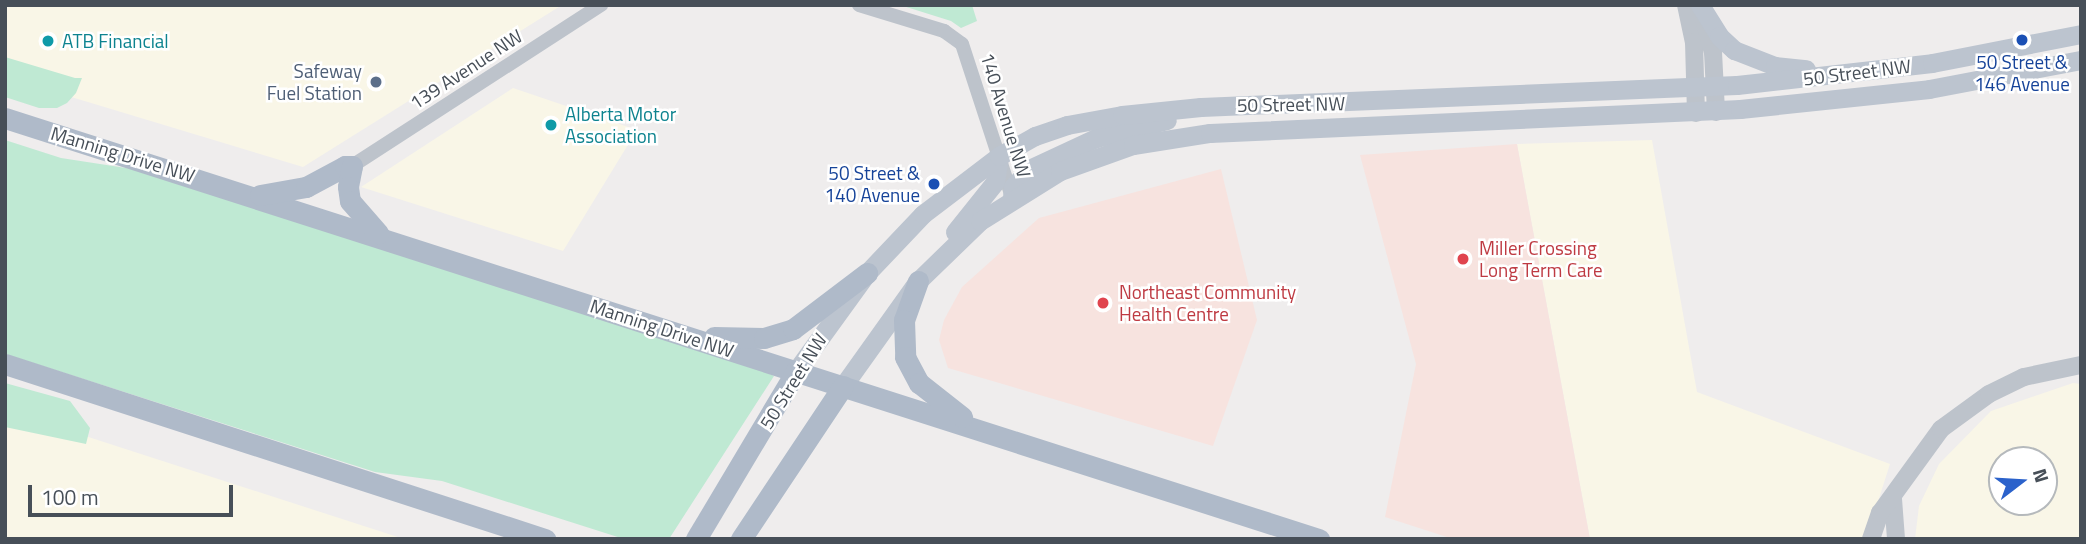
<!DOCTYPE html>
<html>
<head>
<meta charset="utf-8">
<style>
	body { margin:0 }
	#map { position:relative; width:2086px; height:544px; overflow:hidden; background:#efeded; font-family:"Titillium Web",sans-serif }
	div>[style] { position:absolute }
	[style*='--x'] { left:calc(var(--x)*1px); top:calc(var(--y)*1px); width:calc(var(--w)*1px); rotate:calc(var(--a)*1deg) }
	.commercial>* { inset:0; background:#f9f6e7 }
	.medical>* { inset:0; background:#f7e3df }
	.green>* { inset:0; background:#bfe9d3 }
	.minor>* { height:14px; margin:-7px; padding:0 7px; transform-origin:7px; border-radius:7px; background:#bdc3cb }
	.tertiary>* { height:18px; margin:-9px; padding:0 9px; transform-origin:9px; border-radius:9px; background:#bdc3cb }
	.secondary>* { height:19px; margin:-9.5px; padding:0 9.5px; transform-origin:9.5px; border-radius:9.5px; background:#bcc4cf }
	.primary>* { height:21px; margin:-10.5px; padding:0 10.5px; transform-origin:10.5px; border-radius:10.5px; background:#afbac9 }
	.dots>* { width:19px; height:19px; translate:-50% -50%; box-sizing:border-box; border:4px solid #fff; border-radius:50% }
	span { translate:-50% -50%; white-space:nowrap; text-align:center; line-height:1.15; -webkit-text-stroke:5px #fff; paint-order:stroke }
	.culture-label { font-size:19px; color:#0d838f }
	.left { translate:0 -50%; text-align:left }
	.transit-label { font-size:19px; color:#164399 }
	.right { translate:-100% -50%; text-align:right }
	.street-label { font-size:19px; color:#474f58 }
	.service-label { font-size:19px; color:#4e5e75 }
	.health-label { font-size:19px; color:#be3a42 }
	.frame { position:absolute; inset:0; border:7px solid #474f58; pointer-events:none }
	.north { position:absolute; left:1988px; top:446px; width:70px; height:70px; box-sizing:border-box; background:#fff; border:2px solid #b5b9bc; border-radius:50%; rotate:73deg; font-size:19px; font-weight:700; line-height:28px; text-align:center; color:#474f58 }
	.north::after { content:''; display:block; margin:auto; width:24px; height:32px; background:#2b62cb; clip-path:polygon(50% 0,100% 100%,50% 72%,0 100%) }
	.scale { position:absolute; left:28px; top:485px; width:205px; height:32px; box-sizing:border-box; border:4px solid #474f58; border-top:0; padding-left:9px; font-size:21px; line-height:24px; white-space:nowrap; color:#474f58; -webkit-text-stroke:5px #fff; paint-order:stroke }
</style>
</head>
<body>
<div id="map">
	<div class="commercial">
		<i style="clip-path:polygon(5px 5px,562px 5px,303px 167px,5px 77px)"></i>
		<i style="clip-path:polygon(513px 88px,637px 130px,563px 251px,361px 187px)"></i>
		<i style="clip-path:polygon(1652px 140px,1697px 392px,1890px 464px,1866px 539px,1590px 539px,1517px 144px)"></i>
		<i style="clip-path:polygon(evenodd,2073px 383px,2081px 384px,2081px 539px,1915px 539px,1919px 506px,1939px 464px,1991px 411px,2073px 383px,2044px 460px,2044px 502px,2002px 502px,2002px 460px,2044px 460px)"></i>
		<i style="clip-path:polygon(5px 410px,404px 539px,5px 539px)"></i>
	</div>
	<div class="medical">
		<i style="clip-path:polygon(1517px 144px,1590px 539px,1453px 539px,1385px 517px,1416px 364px,1360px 155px)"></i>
		<i style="clip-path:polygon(1221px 169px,1257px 320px,1213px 446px,948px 368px,939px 340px,944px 320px,962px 287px,1039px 218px)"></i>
	</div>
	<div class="green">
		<i style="clip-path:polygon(900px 5px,972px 5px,977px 21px,961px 28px,951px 21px)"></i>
		<i style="clip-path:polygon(5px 57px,75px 78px,82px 78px,76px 93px,67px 103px,57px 108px,39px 108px,5px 97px)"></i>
		<i style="clip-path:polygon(5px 140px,61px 158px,152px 172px,748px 363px,774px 376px,669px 539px,624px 539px,442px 481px,375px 472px,5px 354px)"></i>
		<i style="clip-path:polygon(5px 383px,70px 401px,90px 428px,86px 444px,5px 427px)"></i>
	</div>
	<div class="minor">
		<i style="--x:859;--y:5;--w:89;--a:17"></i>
		<i style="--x:944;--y:31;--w:22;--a:36"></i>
		<i style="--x:962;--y:44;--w:161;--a:71.9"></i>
		<i style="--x:352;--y:166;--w:297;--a:-32.9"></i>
	</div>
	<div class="tertiary">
		<i style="--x:1686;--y:5;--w:38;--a:78"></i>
		<i style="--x:1694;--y:42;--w:71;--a:88.4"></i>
		<i style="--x:1704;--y:19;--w:34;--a:75"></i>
		<i style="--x:1713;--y:52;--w:60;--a:87.1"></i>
		<i style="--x:1893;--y:499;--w:40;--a:85.7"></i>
		<i style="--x:1871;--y:539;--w:28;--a:-71"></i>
		<i style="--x:1880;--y:513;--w:104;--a:-54"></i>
		<i style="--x:1941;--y:429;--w:59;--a:-36.1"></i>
		<i style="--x:1989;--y:394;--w:39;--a:-26"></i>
		<i style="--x:2024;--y:377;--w:58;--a:-11.9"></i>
	</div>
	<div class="secondary">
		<i style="--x:1700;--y:5;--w:36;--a:58"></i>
		<i style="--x:1719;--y:36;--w:21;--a:43"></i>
		<i style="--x:1734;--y:50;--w:44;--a:21.3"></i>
		<i style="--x:1775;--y:66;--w:31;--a:6"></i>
		<i style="--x:1012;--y:198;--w:11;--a:-85"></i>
		<i style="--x:1013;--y:187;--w:24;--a:-48"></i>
		<i style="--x:1029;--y:169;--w:74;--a:-24.8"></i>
		<i style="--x:1096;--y:138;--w:73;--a:-14.2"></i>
		<i style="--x:955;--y:232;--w:64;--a:-51.3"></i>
		<i style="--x:995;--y:182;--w:26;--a:-81"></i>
		<i style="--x:796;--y:371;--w:121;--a:-54.1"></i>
		<i style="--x:867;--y:273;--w:81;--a:-46.5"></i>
		<i style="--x:923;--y:214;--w:96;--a:-37.3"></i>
		<i style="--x:999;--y:156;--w:41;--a:-29.1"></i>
		<i style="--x:1035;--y:136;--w:34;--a:-19"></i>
		<i style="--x:1067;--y:125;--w:56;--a:-10.3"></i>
		<i style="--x:1122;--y:115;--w:79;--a:-5.8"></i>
		<i style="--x:1201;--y:107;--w:536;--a:-2.35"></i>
		<i style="--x:1737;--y:85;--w:196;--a:-6.4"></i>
		<i style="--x:1932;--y:63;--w:152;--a:-11"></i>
		<i style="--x:843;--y:386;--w:129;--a:-54.5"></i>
		<i style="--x:918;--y:281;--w:86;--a:-44.1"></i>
		<i style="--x:980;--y:221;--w:94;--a:-32"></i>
		<i style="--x:1060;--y:171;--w:77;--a:-19.6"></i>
		<i style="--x:1133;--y:145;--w:78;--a:-8.9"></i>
		<i style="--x:1210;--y:133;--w:531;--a:-2.59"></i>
		<i style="--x:1740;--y:109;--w:190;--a:-6"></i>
		<i style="--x:1929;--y:89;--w:155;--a:-10.8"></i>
	</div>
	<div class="primary">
		<i style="--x:5;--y:118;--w:1380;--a:17.77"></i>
		<i style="--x:260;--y:195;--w:47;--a:-9.9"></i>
		<i style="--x:306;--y:187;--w:44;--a:-28.3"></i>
		<i style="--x:345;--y:166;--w:7;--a:0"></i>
		<i style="--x:352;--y:166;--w:21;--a:101"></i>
		<i style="--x:348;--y:187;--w:14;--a:82"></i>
		<i style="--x:350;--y:201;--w:43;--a:48.8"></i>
		<i style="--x:918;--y:281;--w:41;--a:109.7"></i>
		<i style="--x:904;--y:320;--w:37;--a:88"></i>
		<i style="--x:905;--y:357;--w:30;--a:62"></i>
		<i style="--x:919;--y:383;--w:55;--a:38.3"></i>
		<i style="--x:714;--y:337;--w:50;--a:1.1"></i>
		<i style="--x:764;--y:338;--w:30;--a:-17"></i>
		<i style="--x:793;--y:329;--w:93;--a:-37.1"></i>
		<i style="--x:5;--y:364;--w:568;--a:17.96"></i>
		<i style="--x:696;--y:539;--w:196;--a:-59.2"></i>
		<i style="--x:741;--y:539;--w:184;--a:-56.3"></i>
	</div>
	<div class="dots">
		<i style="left:2022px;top:40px;background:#1a4fb4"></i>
		<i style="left:48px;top:41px;background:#0f9aa8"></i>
		<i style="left:376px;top:82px;background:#5c6f8a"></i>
		<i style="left:551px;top:125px;background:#0f9aa8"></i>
		<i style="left:934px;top:184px;background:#1a4fb4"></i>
		<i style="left:1463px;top:259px;background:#e0444e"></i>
		<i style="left:1103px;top:303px;background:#e0444e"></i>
	</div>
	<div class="culture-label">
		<span class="left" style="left:62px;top:41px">ATB Financial</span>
		<span class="left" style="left:565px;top:125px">Alberta Motor<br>Association</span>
	</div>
	<div class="transit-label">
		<span style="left:2022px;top:73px">50 Street &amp;<br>146 Avenue</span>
		<span class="right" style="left:920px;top:184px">50 Street &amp;<br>140 Avenue</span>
	</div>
	<div class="street-label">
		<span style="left:466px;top:69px;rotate:-33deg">139 Avenue NW</span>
		<span style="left:1857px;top:72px;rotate:-7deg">50 Street NW</span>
		<span style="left:1291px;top:104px;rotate:-1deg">50 Street NW</span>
		<span style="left:1006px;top:115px;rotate:73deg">140 Avenue NW</span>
		<span style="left:123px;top:154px;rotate:17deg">Manning Drive NW</span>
		<span style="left:662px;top:328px;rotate:18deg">Manning Drive NW</span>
		<span style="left:793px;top:381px;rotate:-58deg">50 Street NW</span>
	</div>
	<div class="service-label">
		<span class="right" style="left:362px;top:82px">Safeway<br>Fuel Station</span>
	</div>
	<div class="health-label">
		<span class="left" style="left:1479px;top:259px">Miller Crossing<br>Long Term Care</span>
		<span class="left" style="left:1119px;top:303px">Northeast Community<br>Health Centre</span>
	</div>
	<div class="frame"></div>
	<div class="north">N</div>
	<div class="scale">100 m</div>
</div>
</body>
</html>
